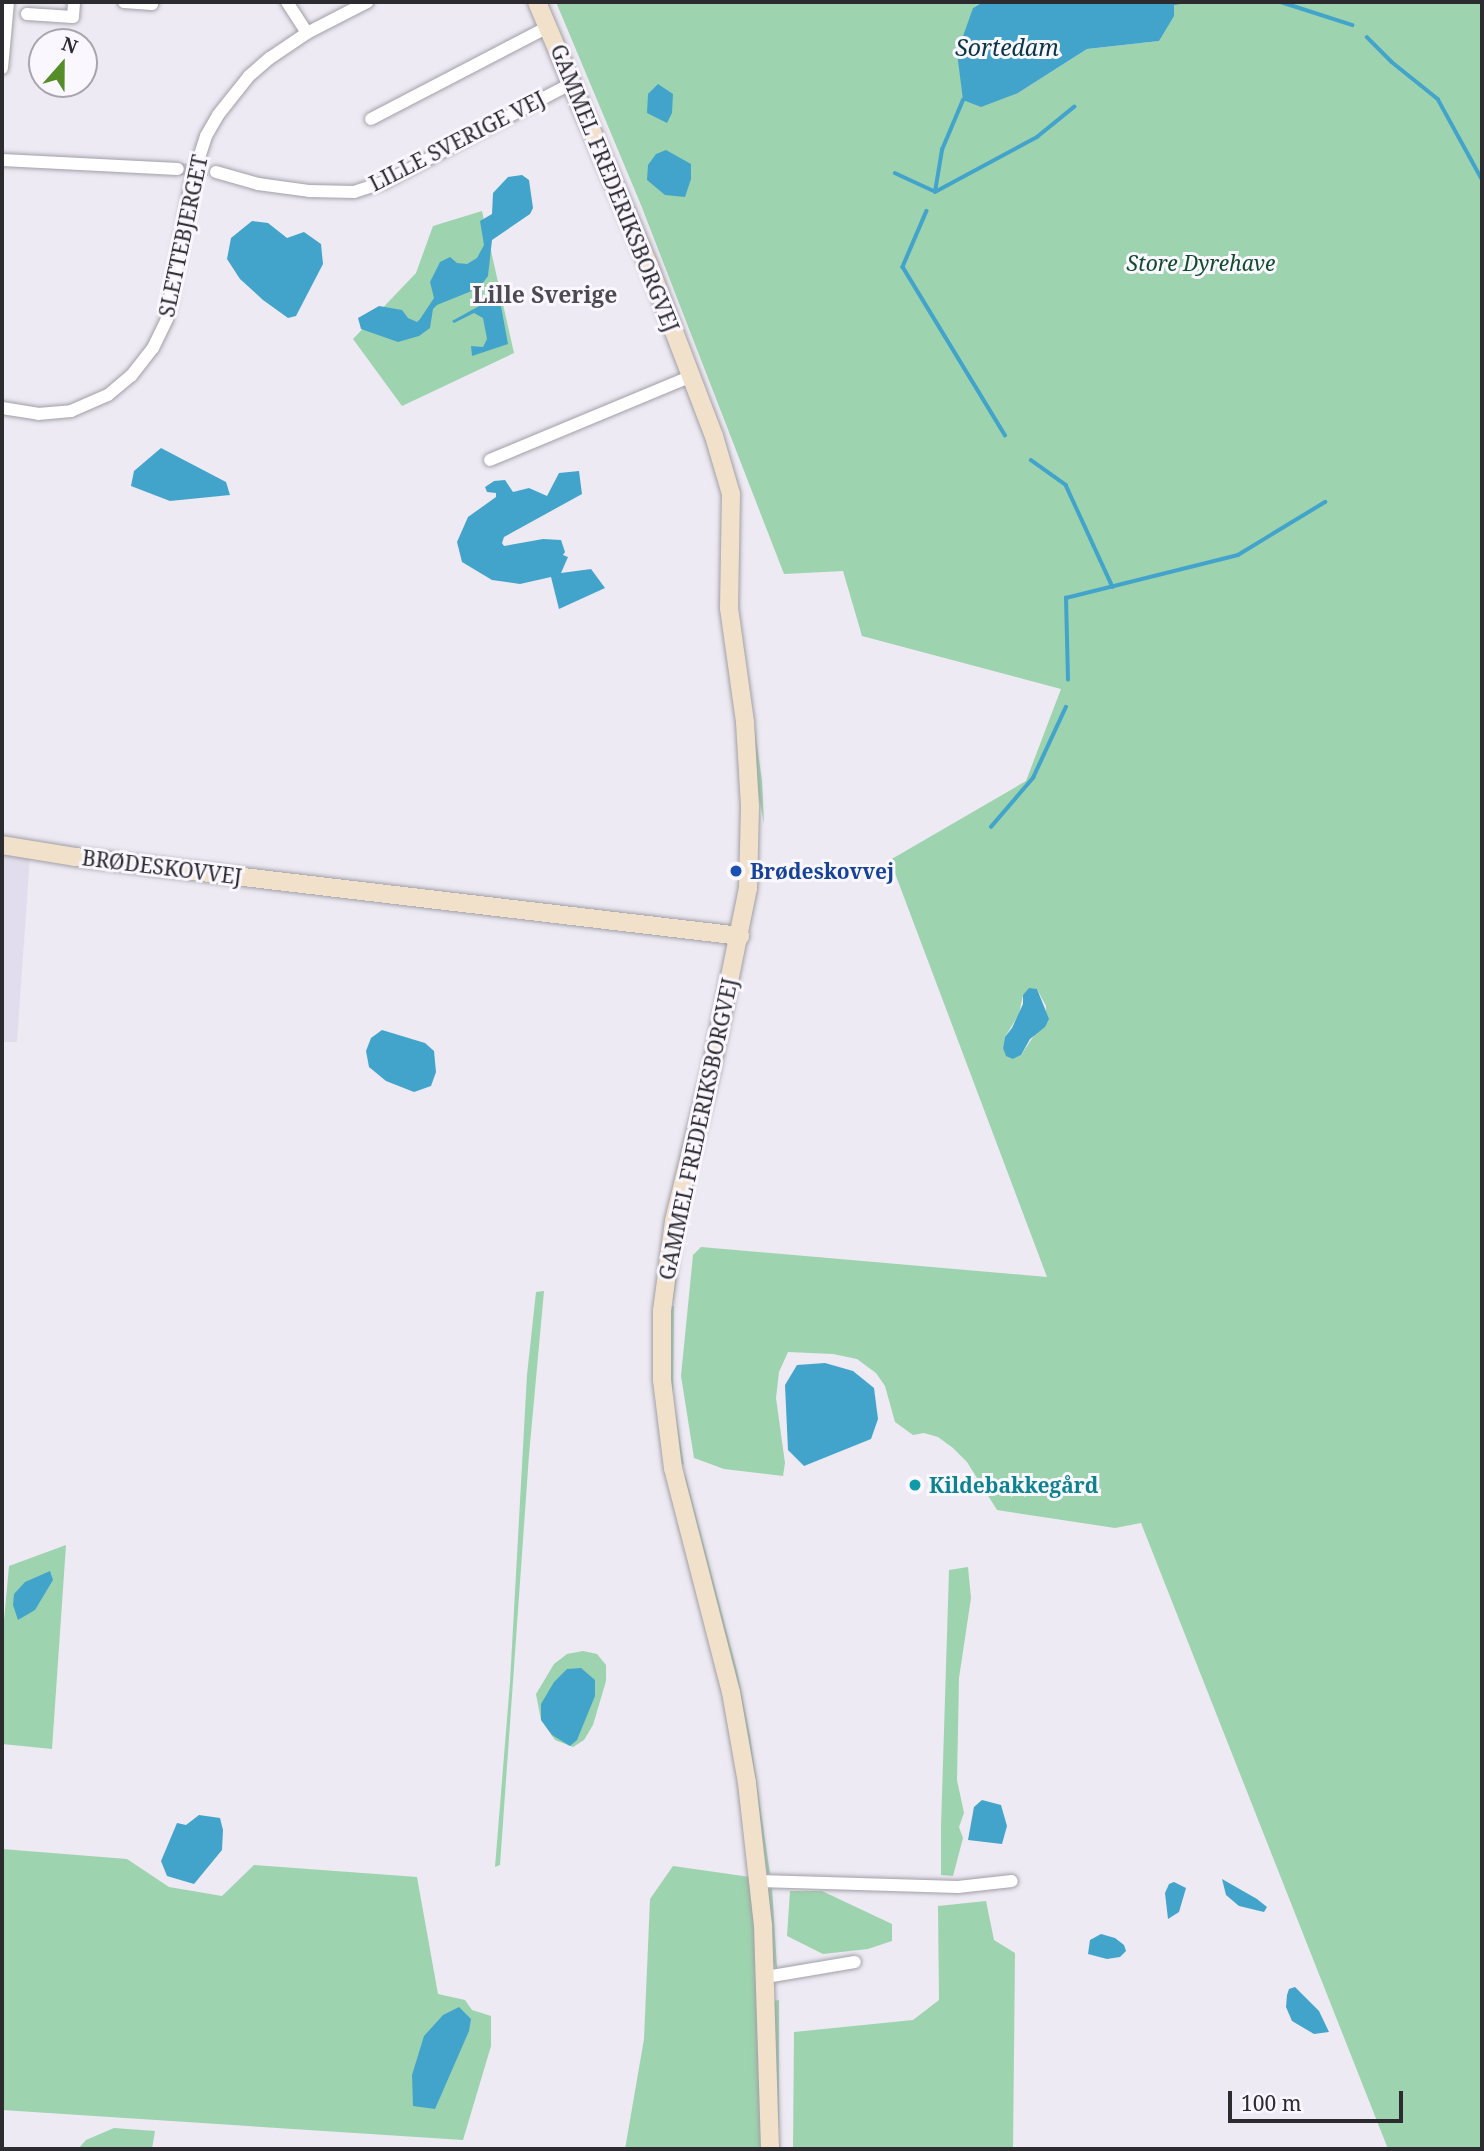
<!DOCTYPE html>
<html>
<head>
<meta charset="utf-8">
<style>
	body { margin:0 }
	#map { position:relative; width:1484px; height:2151px; overflow:hidden; background:#edeaf3; font-family:"Noto Serif",serif }
	div>[style] { position:absolute }
	[style*='--x'] { left:calc(var(--x)*1px); top:calc(var(--y)*1px); width:calc(var(--w)*1px); rotate:calc(var(--a)*1deg) }
	.built>* { inset:0; background:#e2dded }
	.green>* { inset:0; background:#9ed3af }
	.water>* { inset:0; background:#43a4cb }
	.stream>* { height:3.5px; margin:-1.75px; padding:0 1.75px; transform-origin:1.75px; border-radius:1.75px; background:#43a4cb }
	.street-tunnel>* { height:12px; margin-top:-6px; transform-origin:0; background:repeating-linear-gradient(90deg,#c6c4cc 0 12px,transparent 0 18px) }
	.roads { filter:drop-shadow(0 0 2px #a19fa7) drop-shadow(0 0 2px #a19fa7) }
	.street>* { height:12px; margin:-6px; padding:0 6px; transform-origin:6px; border-radius:6px; background:#fff }
	.secondary>* { height:18px; margin:-9px; padding:0 9px; transform-origin:9px; border-radius:9px; background:#f2e1ca }
	.dots>* { width:19px; height:19px; translate:-50% -50%; box-sizing:border-box; border:4px solid #faf7ff; border-radius:50% }
	span { translate:-50% -50%; white-space:nowrap; text-align:center; line-height:1.15; -webkit-text-stroke:6px #faf7ff; paint-order:stroke }
	.street-label { font-size:21px; color:#2c2b2f }
	.park-label { font-size:21px; color:#114c2c; font-style:italic }
	.transit-label { font-size:21px; color:#164399; font-weight:700 }
	.left { translate:0 -50%; text-align:left }
	.culture-label { font-size:21px; color:#0d838f; font-weight:700 }
	.water-label { font-size:23px; color:#093646; font-style:italic }
	.neighbourhood-label { font-size:23px; color:#4d4b52; font-weight:700 }
	.frame { position:absolute; inset:0; border:4px solid #2c2b2f; pointer-events:none }
	.north { position:absolute; left:28px; top:28px; width:70px; height:70px; box-sizing:border-box; background:#faf7ff; border:2px solid #a8a5ac; border-radius:50%; rotate:21deg; font-size:19px; font-weight:700; line-height:28px; text-align:center; color:#2c2b2f }
	.north::after { content:''; display:block; margin:auto; width:24px; height:32px; background:#558d29; clip-path:polygon(50% 0,100% 100%,50% 72%,0 100%) }
	.scale { position:absolute; left:1228px; top:2091px; width:175px; height:32px; box-sizing:border-box; border:4px solid #2c2b2f; border-top:0; padding-left:9px; font-size:21px; line-height:24px; white-space:nowrap; color:#2c2b2f; -webkit-text-stroke:5px #faf7ff; paint-order:stroke }
</style>
</head>
<body>
<div id="map">
	<div class="built">
		<i style="clip-path:polygon(2px 851px,30px 855px,17px 1042px,2px 1042px)"></i>
	</div>
	<div class="green">
		<i style="clip-path:polygon(evenodd,556px 2px,983px 2px,973px 8px,1018px 93px,1087px 49px,1159px 41px,1174px 2px,1482px 2px,1482px 2149px,1388px 2149px,1141px 1523px,1115px 1528px,997px 1510px,967px 1462px,953px 1448px,938px 1437px,924px 1433px,913px 1435px,895px 1422px,885px 1386px,876px 1373px,857px 1359px,833px 1354px,788px 1352px,779px 1372px,776px 1398px,785px 1463px,783px 1476px,724px 1469px,694px 1458px,681px 1376px,693px 1255px,701px 1247px,1047px 1277px,890px 860px,1026px 781px,1061px 689px,862px 636px,843px 571px,784px 574px,641px 205px,556px 2px,1037px 989px,1046px 1006px,1045px 1027px,1037px 1031px,1021px 1055px,1013px 1059px,1003px 1048px,1005px 1037px,1019px 1014px,1023px 995px,1037px 989px)"></i>
		<i style="clip-path:polygon(482px 211px,514px 353px,402px 406px,353px 339px,416px 273px,433px 226px)"></i>
		<i style="clip-path:polygon(738px 610px,762px 781px,764px 824px,754px 770px)"></i>
		<i style="clip-path:polygon(737px 988px,683px 1237px,673px 1301px,671px 1301px,679px 1226px)"></i>
		<i style="clip-path:polygon(544px 1291px,529px 1455px,500px 1865px,495px 1867px,510px 1682px,527px 1375px,536px 1292px)"></i>
		<i style="clip-path:polygon(669px 1306px,674px 1306px,673px 1396px,684px 1465px,680px 1463px,668px 1376px)"></i>
		<i style="clip-path:polygon(685px 1474px,737px 1671px,750px 1736px,770px 1874px,767px 1873px,749px 1757px,682px 1479px)"></i>
		<i style="clip-path:polygon(66px 1545px,52px 1749px,2px 1744px,2px 1642px,9px 1566px)"></i>
		<i style="clip-path:polygon(968px 1567px,971px 1598px,959px 1678px,957px 1780px,964px 1813px,959px 1827px,963px 1838px,953px 1876px,941px 1875px,941px 1827px,949px 1570px)"></i>
		<i style="clip-path:polygon(583px 1651px,597px 1654px,606px 1665px,606px 1681px,593px 1725px,584px 1740px,573px 1747px,555px 1740px,541px 1720px,536px 1694px,554px 1664px,567px 1654px)"></i>
		<i style="clip-path:polygon(2px 1849px,127px 1859px,169px 1887px,222px 1896px,254px 1865px,417px 1877px,438px 1994px,465px 2000px,472px 2010px,491px 2016px,491px 2046px,463px 2140px,2px 2110px)"></i>
		<i style="clip-path:polygon(673px 1866px,750px 1877px,759px 1978px,761px 2149px,625px 2149px,644px 2039px,650px 1899px)"></i>
		<i style="clip-path:polygon(772px 1888px,777px 1968px,777px 1969px,773px 1963px,768px 1890px)"></i>
		<i style="clip-path:polygon(790px 1891px,822px 1891px,892px 1924px,892px 1941px,868px 1949px,823px 1954px,787px 1936px)"></i>
		<i style="clip-path:polygon(986px 1901px,994px 1940px,1015px 1953px,1013px 2149px,793px 2149px,794px 2032px,913px 2020px,939px 2000px,938px 1906px)"></i>
		<i style="clip-path:polygon(779px 2000px,779px 2149px,777px 2149px,774px 2001px)"></i>
		<i style="clip-path:polygon(114px 2128px,155px 2131px,152px 2149px,78px 2149px,86px 2140px)"></i>
	</div>
	<div class="water">
		<i style="clip-path:polygon(983px 2px,1174px 2px,1174px 16px,1159px 41px,1087px 49px,1018px 93px,981px 107px,963px 100px,957px 53px,973px 8px)"></i>
		<i style="clip-path:polygon(658px 84px,673px 94px,672px 113px,667px 123px,647px 113px,648px 94px)"></i>
		<i style="clip-path:polygon(666px 150px,691px 164px,691px 179px,685px 197px,665px 195px,647px 180px,648px 165px,656px 154px)"></i>
		<i style="clip-path:polygon(522px 175px,529px 180px,533px 208px,530px 214px,492px 240px,488px 276px,479px 288px,437px 305px,433px 309px,430px 328px,419px 336px,398px 342px,361px 329px,358px 318px,379px 306px,402px 310px,408px 318px,417px 322px,420px 319px,434px 298px,430px 282px,440px 262px,450px 257px,457px 263px,467px 264px,477px 258px,484px 245px,480px 221px,492px 214px,493px 193px,508px 177px)"></i>
		<i style="clip-path:polygon(252px 221px,268px 223px,287px 238px,304px 232px,321px 244px,323px 264px,296px 316px,288px 318px,263px 300px,240px 279px,227px 259px,231px 238px)"></i>
		<i style="clip-path:polygon(492px 299px,501px 306px,508px 344px,472px 356px,471px 346px,483px 347px,487px 339px,483px 318px,474px 313px,454px 323px,452px 321px)"></i>
		<i style="clip-path:polygon(161px 448px,226px 482px,230px 495px,170px 501px,131px 486px,134px 471px)"></i>
		<i style="clip-path:polygon(579px 471px,582px 494px,504px 537px,502px 543px,504px 546px,543px 539px,561px 540px,565px 552px,563px 555px,568px 557px,561px 573px,591px 569px,605px 588px,559px 609px,551px 577px,520px 584px,492px 580px,462px 562px,457px 542px,468px 517px,496px 497px,496px 493px,487px 492px,485px 487px,494px 481px,505px 480px,513px 492px,529px 488px,547px 496px,559px 473px)"></i>
		<i style="clip-path:polygon(1029px 988px,1037px 989px,1049px 1019px,1045px 1027px,1030px 1039px,1021px 1055px,1013px 1059px,1006px 1056px,1003px 1048px,1005px 1037px,1012px 1028px,1023px 1004px,1023px 995px)"></i>
		<i style="clip-path:polygon(382px 1030px,425px 1043px,434px 1051px,436px 1072px,431px 1086px,414px 1092px,386px 1081px,369px 1067px,366px 1051px,371px 1038px)"></i>
		<i style="clip-path:polygon(825px 1363px,853px 1371px,874px 1388px,878px 1419px,871px 1439px,804px 1466px,788px 1450px,785px 1385px,797px 1365px)"></i>
		<i style="clip-path:polygon(50px 1571px,53px 1580px,35px 1610px,18px 1620px,13px 1605px,14px 1594px,25px 1582px)"></i>
		<i style="clip-path:polygon(581px 1668px,595px 1680px,595px 1696px,577px 1740px,570px 1746px,552px 1735px,541px 1720px,541px 1704px,554px 1682px,567px 1669px)"></i>
		<i style="clip-path:polygon(982px 1800px,1001px 1805px,1007px 1826px,1002px 1844px,968px 1840px,974px 1807px)"></i>
		<i style="clip-path:polygon(199px 1815px,220px 1818px,223px 1830px,222px 1850px,194px 1884px,167px 1876px,161px 1861px,177px 1823px,186px 1825px)"></i>
		<i style="clip-path:polygon(1222px 1879px,1257px 1899px,1267px 1907px,1264px 1912px,1239px 1906px,1226px 1895px)"></i>
		<i style="clip-path:polygon(1174px 1882px,1186px 1888px,1179px 1912px,1168px 1919px,1165px 1893px,1169px 1884px)"></i>
		<i style="clip-path:polygon(1101px 1934px,1115px 1938px,1124px 1945px,1126px 1951px,1120px 1957px,1107px 1959px,1088px 1954px,1090px 1940px)"></i>
		<i style="clip-path:polygon(1295px 1987px,1319px 2011px,1329px 2032px,1314px 2034px,1292px 2021px,1286px 2007px,1287px 1995px,1289px 1989px)"></i>
		<i style="clip-path:polygon(459px 2007px,471px 2019px,469px 2031px,435px 2109px,413px 2106px,412px 2075px,424px 2036px,443px 2015px)"></i>
	</div>
	<div class="stream">
		<i style="--x:1281;--y:2;--w:75;--a:17.9"></i>
		<i style="--x:1175;--y:3;--w:5;--a:-11"></i>
		<i style="--x:1367;--y:37;--w:35;--a:45"></i>
		<i style="--x:1392;--y:62;--w:59;--a:38.8"></i>
		<i style="--x:1438;--y:99;--w:91;--a:61.2"></i>
		<i style="--x:895;--y:173;--w:43;--a:24.8"></i>
		<i style="--x:935;--y:192;--w:116;--a:-28.3"></i>
		<i style="--x:1037;--y:137;--w:48;--a:-39"></i>
		<i style="--x:935;--y:192;--w:43;--a:-80.5"></i>
		<i style="--x:942;--y:150;--w:54;--a:-67.2"></i>
		<i style="--x:927;--y:211;--w:61;--a:113.2"></i>
		<i style="--x:903;--y:267;--w:197;--a:58.7"></i>
		<i style="--x:1031;--y:460;--w:43;--a:35.5"></i>
		<i style="--x:1066;--y:485;--w:112;--a:65.3"></i>
		<i style="--x:1068;--y:680;--w:82;--a:-91.4"></i>
		<i style="--x:1066;--y:598;--w:177;--a:-14"></i>
		<i style="--x:1238;--y:555;--w:102;--a:-31.3"></i>
		<i style="--x:991;--y:827;--w:65;--a:-49.4"></i>
		<i style="--x:1033;--y:778;--w:78;--a:-65.1"></i>
	</div>
	<div class="street-tunnel">
		<i style="--x:178;--y:169;--w:38;--a:5"></i>
	</div>
	<div class="roads">
		<div class="street">
			<i style="--x:124;--y:2;--w:28;--a:4"></i>
			<i style="--x:152;--y:4;--w:2;--a:-90"></i>
			<i style="--x:287;--y:2;--w:37;--a:57"></i>
			<i style="--x:27;--y:14;--w:46;--a:3.7"></i>
			<i style="--x:73;--y:17;--w:15;--a:-86"></i>
			<i style="--x:2;--y:68;--w:66;--a:-84.8"></i>
			<i style="--x:371;--y:119;--w:199;--a:-27.5"></i>
			<i style="--x:2;--y:160;--w:176;--a:2.9"></i>
			<i style="--x:216;--y:172;--w:44;--a:15.9"></i>
			<i style="--x:258;--y:184;--w:51;--a:7.8"></i>
			<i style="--x:309;--y:191;--w:45;--a:1.3"></i>
			<i style="--x:354;--y:192;--w:33;--a:-18"></i>
			<i style="--x:385;--y:182;--w:212;--a:-27.9"></i>
			<i style="--x:2;--y:408;--w:36;--a:9"></i>
			<i style="--x:38;--y:414;--w:33;--a:-5"></i>
			<i style="--x:71;--y:411;--w:40;--a:-23.4"></i>
			<i style="--x:108;--y:395;--w:30;--a:-40"></i>
			<i style="--x:131;--y:376;--w:36;--a:-52"></i>
			<i style="--x:153;--y:348;--w:32;--a:-64"></i>
			<i style="--x:167;--y:319;--w:138;--a:-80"></i>
			<i style="--x:191;--y:183;--w:49;--a:-72.3"></i>
			<i style="--x:206;--y:136;--w:24;--a:-60"></i>
			<i style="--x:218;--y:115;--w:50;--a:-51.5"></i>
			<i style="--x:249;--y:76;--w:28;--a:-41"></i>
			<i style="--x:270;--y:58;--w:45;--a:-34"></i>
			<i style="--x:307;--y:33;--w:68;--a:-27.3"></i>
			<i style="--x:490;--y:460;--w:219;--a:-22.6"></i>
			<i style="--x:759;--y:1881;--w:199;--a:1.7"></i>
			<i style="--x:958;--y:1887;--w:54;--a:-6.3"></i>
			<i style="--x:766;--y:1977;--w:90;--a:-9.6"></i>
		</div>
		<div class="secondary">
			<i style="--x:537;--y:2;--w:287;--a:67"></i>
			<i style="--x:649;--y:266;--w:182;--a:69.1"></i>
			<i style="--x:714;--y:436;--w:60;--a:73.7"></i>
			<i style="--x:731;--y:494;--w:114;--a:91"></i>
			<i style="--x:729;--y:608;--w:115;--a:82"></i>
			<i style="--x:745;--y:722;--w:85;--a:86.6"></i>
			<i style="--x:750;--y:807;--w:81;--a:91.4"></i>
			<i style="--x:748;--y:888;--w:186;--a:101.5"></i>
			<i style="--x:711;--y:1070;--w:155;--a:103.8"></i>
			<i style="--x:674;--y:1221;--w:91;--a:97.6"></i>
			<i style="--x:662;--y:1311;--w:69;--a:90"></i>
			<i style="--x:662;--y:1380;--w:89;--a:82.9"></i>
			<i style="--x:673;--y:1468;--w:231;--a:75.5"></i>
			<i style="--x:731;--y:1692;--w:92;--a:80"></i>
			<i style="--x:747;--y:1783;--w:143;--a:83.6"></i>
			<i style="--x:763;--y:1925;--w:224;--a:88.2"></i>
			<i style="--x:2;--y:845;--w:74;--a:9.3"></i>
			<i style="--x:75;--y:857;--w:670;--a:6.77"></i>
		</div>
	</div>
	<div class="dots">
		<i style="left:736px;top:871px;background:#1a4fb4"></i>
		<i style="left:915px;top:1485px;background:#0f9aa8"></i>
	</div>
	<div class="street-label">
		<span style="left:457px;top:141px;rotate:-27deg">LILLE SVERIGE VEJ</span>
		<span style="left:615px;top:188px;rotate:68deg">GAMMEL FREDERIKSBORGVEJ</span>
		<span style="left:183px;top:236px;rotate:-78deg">SLETTEBJERGET</span>
		<span style="left:162px;top:867px;rotate:7deg">BRØDESKOVVEJ</span>
		<span style="left:698px;top:1129px;rotate:-78deg">GAMMEL FREDERIKSBORGVEJ</span>
	</div>
	<div class="park-label">
		<span style="left:1201px;top:263px">Store Dyrehave</span>
	</div>
	<div class="transit-label">
		<span class="left" style="left:750px;top:871px">Brødeskovvej</span>
	</div>
	<div class="culture-label">
		<span class="left" style="left:929px;top:1485px">Kildebakkegård</span>
	</div>
	<div class="water-label">
		<span style="left:1007px;top:47px">Sortedam</span>
	</div>
	<div class="neighbourhood-label">
		<span style="left:545px;top:294px">Lille Sverige</span>
	</div>
	<div class="frame"></div>
	<div class="north">N</div>
	<div class="scale">100 m</div>
</div>
</body>
</html>
